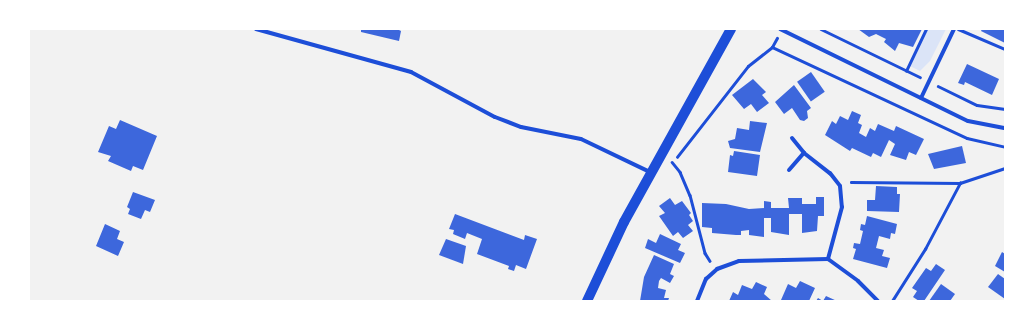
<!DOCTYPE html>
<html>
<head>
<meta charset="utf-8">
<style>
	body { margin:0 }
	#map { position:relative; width:1034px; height:330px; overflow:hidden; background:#f2f2f2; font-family:Quicksand,sans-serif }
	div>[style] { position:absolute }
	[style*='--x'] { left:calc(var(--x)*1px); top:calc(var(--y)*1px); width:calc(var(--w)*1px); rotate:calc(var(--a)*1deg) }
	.green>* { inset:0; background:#dbe4f7 }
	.building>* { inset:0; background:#3d67dc; transform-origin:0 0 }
	.path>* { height:2.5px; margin:-1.25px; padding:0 1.25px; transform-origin:1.25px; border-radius:1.25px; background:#1d4ed8 }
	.service>* { height:3px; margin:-1.5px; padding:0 1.5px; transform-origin:1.5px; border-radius:1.5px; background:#1d4ed8 }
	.minor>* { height:4px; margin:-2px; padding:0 2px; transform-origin:2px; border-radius:2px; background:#1d4ed8 }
	.primary>* { height:10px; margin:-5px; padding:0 5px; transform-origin:5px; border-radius:5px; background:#1d4ed8 }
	span { translate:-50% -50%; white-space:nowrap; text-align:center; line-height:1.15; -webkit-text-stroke:3px #fff; paint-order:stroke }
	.frame { position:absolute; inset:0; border:30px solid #fff; pointer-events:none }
</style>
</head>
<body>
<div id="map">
	<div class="green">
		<i style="clip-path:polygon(928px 29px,946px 29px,930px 61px,920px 71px,910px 66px)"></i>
	</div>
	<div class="building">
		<i style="clip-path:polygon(361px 29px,397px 29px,401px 31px,399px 41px,361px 32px)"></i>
		<i style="clip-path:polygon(858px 29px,922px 29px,913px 47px,899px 43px,895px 51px,884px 42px,886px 39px,876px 34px,869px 37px)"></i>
		<i style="clip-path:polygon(982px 29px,1005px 29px,1005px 43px,981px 31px)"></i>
		<i style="clip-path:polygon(967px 64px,999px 79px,992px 95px,965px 82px,964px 85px,958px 83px)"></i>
		<i style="left:811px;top:72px;width:24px;height:17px;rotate:55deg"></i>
		<i style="clip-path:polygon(753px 79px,766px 92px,762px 95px,769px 103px,757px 112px,751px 104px,744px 109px,732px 95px)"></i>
		<i style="clip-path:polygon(794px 85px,811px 108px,807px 111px,808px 118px,804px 121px,800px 120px,792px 108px,784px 114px,775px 102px)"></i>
		<i style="clip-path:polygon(852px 111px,861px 115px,858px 123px,862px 125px,859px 133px,866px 137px,870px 128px,875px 131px,878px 124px,894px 131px,896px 126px,924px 139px,916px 155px,909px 152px,906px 160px,890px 155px,895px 144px,889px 140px,881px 157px,873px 153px,871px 157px,852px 148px,850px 151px,825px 135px,832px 121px,836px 124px,840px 116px,848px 120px)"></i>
		<i style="clip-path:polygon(120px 120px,157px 136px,143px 170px,133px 166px,131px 171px,108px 161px,111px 156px,98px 152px,109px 126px,116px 129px)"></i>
		<i style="clip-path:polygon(750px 121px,767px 123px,760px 152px,730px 148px,728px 141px,735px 139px,737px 128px,749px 130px)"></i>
		<i style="clip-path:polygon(962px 146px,966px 163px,934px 169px,928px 154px)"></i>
		<i style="clip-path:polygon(734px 151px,760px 155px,757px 176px,728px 172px,730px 155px,733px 156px)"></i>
		<i style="clip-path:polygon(876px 186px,897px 187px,897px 194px,900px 194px,899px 212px,867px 211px,867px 200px,875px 200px)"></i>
		<i style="clip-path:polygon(133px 192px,155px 200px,150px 212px,145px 210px,141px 219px,128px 214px,130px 209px,127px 207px)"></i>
		<i style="clip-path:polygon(816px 197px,824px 197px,824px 216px,818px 216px,817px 231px,802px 233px,802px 214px,789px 214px,789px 235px,771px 232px,771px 218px,764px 218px,764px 237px,749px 235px,749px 230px,741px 231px,741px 235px,736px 235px,712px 233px,712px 228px,702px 227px,702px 203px,726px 204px,749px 209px,764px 208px,764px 201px,771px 202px,771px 208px,789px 208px,788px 198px,802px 198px,802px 204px,816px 204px)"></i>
		<i style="clip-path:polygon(670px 198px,675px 205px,682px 201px,691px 213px,689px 215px,693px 221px,688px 225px,693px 231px,683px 238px,678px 232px,673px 236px,659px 216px,665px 213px,659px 206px)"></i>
		<i style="clip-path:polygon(455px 214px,524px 240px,525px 235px,537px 239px,526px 269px,516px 265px,514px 271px,508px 269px,509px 266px,477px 254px,482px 239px,467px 233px,465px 239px,453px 234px,454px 230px,449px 229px)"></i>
		<i style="clip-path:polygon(867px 216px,897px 224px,895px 234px,891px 233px,890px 239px,879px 236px,876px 248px,884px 250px,882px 256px,890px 258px,887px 268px,853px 259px,856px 249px,853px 248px,854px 243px,860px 244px,863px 231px,860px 230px,861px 224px,865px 225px)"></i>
		<i style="clip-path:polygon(105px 224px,120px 231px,117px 239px,124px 242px,118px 256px,96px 246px)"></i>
		<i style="clip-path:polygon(660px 234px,681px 244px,678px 250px,685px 253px,680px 263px,645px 248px,648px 239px,656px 243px)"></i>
		<i style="clip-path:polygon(446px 239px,466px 246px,463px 264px,439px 255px)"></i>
		<i style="clip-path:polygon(1002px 252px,1005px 254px,1005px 272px,995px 266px)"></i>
		<i style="clip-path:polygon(654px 255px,674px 264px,670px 274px,674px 276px,670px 283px,661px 278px,659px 281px,658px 288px,666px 290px,664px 298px,669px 298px,668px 301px,640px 301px,644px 277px)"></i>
		<i style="clip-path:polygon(936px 264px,945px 270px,924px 301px,919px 301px,913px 297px,917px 291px,912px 288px,926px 268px,931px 271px)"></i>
		<i style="clip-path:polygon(998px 274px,1005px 279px,1005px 299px,988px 287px)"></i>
		<i style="clip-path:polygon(800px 281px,815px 288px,809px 301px,781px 300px,788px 284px,796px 288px)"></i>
		<i style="clip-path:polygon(756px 282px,767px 287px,764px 294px,772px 301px,729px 301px,733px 292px,738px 295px,742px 285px,752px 289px)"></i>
		<i style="clip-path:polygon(941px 284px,955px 294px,950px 301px,929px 301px)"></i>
		<i style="clip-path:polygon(826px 296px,837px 301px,816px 301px,818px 298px,823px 301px)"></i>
	</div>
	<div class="path">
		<i style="--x:821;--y:29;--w:110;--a:25.9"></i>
		<i style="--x:772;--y:47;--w:10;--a:-61"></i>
		<i style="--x:906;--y:71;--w:47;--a:-64.5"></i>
		<i style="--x:938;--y:86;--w:43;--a:26"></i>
		<i style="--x:977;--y:105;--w:28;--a:8"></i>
		<i style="--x:677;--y:157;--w:115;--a:-52"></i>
		<i style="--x:748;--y:66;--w:31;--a:-38"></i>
		<i style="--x:772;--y:47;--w:215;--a:25"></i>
		<i style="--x:967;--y:138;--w:39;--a:13"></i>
		<i style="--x:672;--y:162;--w:13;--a:51"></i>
		<i style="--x:680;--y:172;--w:25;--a:67"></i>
		<i style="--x:690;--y:195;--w:60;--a:75.5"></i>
		<i style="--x:705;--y:253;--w:9;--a:58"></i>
		<i style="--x:851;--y:182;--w:109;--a:0.5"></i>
		<i style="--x:892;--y:301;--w:62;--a:-57.6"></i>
		<i style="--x:925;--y:249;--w:75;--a:-62.1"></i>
		<i style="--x:960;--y:183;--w:47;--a:-18.4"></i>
	</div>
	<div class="service">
		<i style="--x:958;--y:29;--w:51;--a:23.1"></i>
	</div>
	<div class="minor">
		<i style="--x:256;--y:29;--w:161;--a:15.5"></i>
		<i style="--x:411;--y:72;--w:95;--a:28.2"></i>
		<i style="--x:495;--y:117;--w:28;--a:21"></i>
		<i style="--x:521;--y:127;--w:61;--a:11.3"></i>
		<i style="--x:581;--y:139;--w:79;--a:25.6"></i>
		<i style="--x:780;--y:29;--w:209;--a:26.1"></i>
		<i style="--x:968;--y:121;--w:38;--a:11"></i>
		<i style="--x:921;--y:98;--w:76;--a:-64.4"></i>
		<i style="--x:792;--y:138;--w:19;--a:51"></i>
		<i style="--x:804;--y:153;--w:33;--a:38"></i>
		<i style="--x:830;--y:173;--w:16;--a:52"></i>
		<i style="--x:840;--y:186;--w:21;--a:85"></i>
		<i style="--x:842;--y:207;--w:54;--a:105.1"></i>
		<i style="--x:789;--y:170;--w:23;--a:-49"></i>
		<i style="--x:697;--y:301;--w:24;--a:-68"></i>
		<i style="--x:706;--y:279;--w:15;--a:-42"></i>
		<i style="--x:717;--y:269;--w:23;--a:-20"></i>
		<i style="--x:739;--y:261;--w:89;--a:-1.3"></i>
		<i style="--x:828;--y:259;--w:37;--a:36"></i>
		<i style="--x:858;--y:281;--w:28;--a:45"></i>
	</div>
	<div class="primary">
		<i style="--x:587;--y:301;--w:87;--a:-64.9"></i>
		<i style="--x:624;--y:222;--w:221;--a:-61"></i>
	</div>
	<div class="frame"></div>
</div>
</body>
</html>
